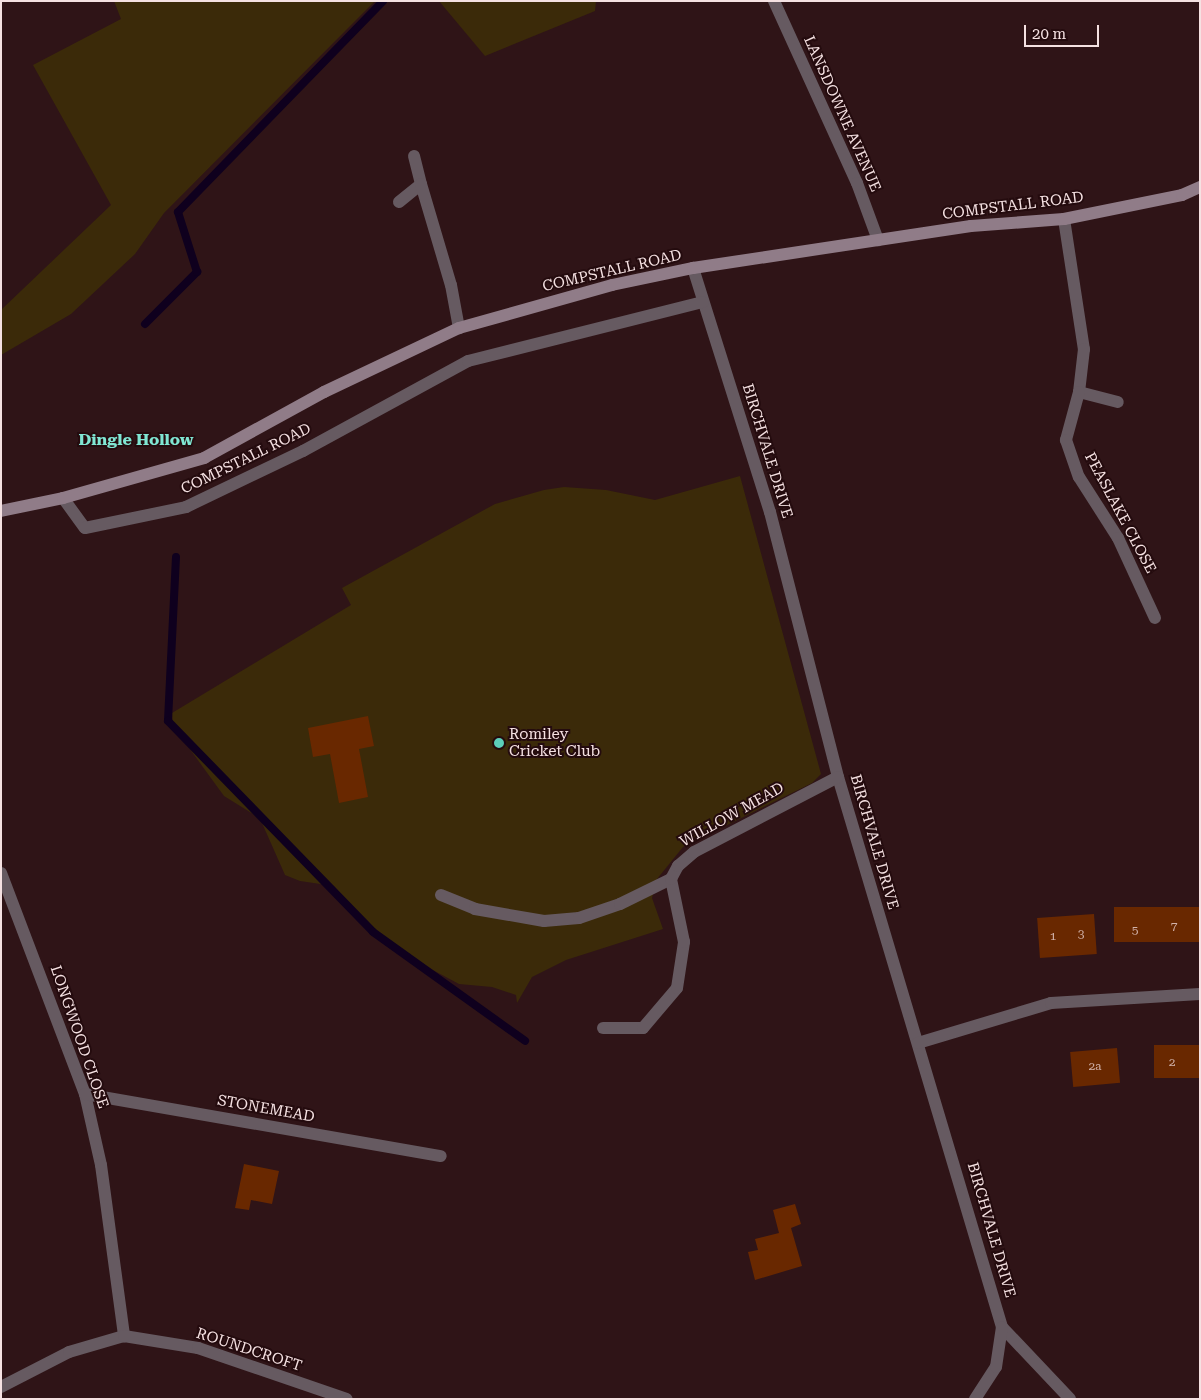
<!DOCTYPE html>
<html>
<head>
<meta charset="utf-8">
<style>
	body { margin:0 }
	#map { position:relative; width:1201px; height:1400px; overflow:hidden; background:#2f1417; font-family:"Roboto Serif",serif }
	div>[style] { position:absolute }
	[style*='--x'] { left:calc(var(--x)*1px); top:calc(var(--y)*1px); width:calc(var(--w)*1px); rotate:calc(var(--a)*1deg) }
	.green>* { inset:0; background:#3b2a09 }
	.stream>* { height:8px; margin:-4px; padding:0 4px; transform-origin:4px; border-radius:4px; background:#0f001e }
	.building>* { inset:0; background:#692800; transform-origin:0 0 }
	.lane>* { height:12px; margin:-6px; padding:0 6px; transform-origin:6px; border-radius:6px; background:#665a61 }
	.street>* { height:12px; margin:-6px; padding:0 6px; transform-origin:6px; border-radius:6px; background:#665a61 }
	.secondary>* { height:12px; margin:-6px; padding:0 6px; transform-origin:6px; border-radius:6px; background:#907c88 }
	.dots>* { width:14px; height:14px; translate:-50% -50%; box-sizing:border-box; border:2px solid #240b0e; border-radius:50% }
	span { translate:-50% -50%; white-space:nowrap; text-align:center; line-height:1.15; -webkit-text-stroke:4px #240b0e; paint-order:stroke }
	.number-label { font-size:12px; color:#d2b3aa }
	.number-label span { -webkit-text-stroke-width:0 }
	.street-label { font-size:15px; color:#f5e1e2 }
	.poi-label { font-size:15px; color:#f5e1e2 }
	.left { translate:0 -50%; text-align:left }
	.neighbourhood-label { font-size:16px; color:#80e6d3; font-weight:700 }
	.frame { position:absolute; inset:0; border:2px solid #f5e1e2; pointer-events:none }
	.scale { position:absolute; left:1024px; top:25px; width:75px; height:22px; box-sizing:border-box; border:2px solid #f5e1e2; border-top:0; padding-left:6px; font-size:15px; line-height:18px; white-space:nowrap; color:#f5e1e2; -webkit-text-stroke:4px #240b0e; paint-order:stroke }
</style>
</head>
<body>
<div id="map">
	<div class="green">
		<i style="clip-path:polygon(114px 1px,375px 1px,164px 213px,135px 254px,71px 314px,1px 355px,1px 310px,111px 205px,33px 65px,121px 19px)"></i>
		<i style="clip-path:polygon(439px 1px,596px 1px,595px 11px,485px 56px)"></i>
		<i style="clip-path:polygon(740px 476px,821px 774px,812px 783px,683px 847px,657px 879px,652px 898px,663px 929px,566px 960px,532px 977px,517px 1003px,516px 995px,492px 987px,459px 984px,416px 961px,362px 919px,334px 886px,300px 881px,285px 875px,262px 823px,253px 814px,224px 796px,173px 726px,172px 713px,351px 605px,342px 588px,495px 504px,544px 490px,564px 487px,606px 490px,655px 500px)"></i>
	</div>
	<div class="stream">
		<i style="--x:145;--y:324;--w:74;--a:-45"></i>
		<i style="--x:197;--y:272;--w:63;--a:-107.6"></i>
		<i style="--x:178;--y:212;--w:294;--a:-45.8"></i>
		<i style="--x:176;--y:557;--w:164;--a:92.8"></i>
		<i style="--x:168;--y:721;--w:294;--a:45.8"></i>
		<i style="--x:373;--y:932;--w:187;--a:35.6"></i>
	</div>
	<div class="building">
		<i style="clip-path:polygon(368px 716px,374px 746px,359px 749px,368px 797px,339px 803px,330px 754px,313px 757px,308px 728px)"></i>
		<i style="left:1200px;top:907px;width:35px;height:86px;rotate:90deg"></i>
		<i style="left:1094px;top:914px;width:40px;height:57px;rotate:86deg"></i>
		<i style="left:1200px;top:1045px;width:33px;height:46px;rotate:90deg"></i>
		<i style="left:1117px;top:1048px;width:35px;height:47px;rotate:85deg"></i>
		<i style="clip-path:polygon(244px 1164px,279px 1171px,272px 1204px,251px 1200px,249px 1210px,235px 1208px)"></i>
		<i style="clip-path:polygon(795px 1204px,801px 1224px,791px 1228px,802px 1266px,755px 1280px,748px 1252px,758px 1250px,755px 1239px,779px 1233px,773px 1210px)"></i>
	</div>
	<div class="lane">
		<i style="--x:441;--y:895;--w:37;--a:22"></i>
		<i style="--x:475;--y:909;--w:70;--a:9.9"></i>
		<i style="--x:544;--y:921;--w:35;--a:-5"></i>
		<i style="--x:579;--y:918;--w:43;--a:-18.9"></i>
		<i style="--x:620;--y:904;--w:57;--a:-26.1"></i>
	</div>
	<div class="street">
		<i style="--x:774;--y:1;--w:200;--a:65.5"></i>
		<i style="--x:857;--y:183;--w:61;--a:69.8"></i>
		<i style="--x:414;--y:156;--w:29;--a:76"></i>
		<i style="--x:399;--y:202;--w:28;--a:-39"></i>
		<i style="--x:421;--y:184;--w:105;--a:73.5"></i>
		<i style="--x:451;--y:285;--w:44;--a:79.5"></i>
		<i style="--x:1064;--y:219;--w:132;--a:81.3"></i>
		<i style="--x:1084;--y:349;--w:43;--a:96.6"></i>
		<i style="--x:1079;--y:392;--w:40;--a:14.4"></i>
		<i style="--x:693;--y:268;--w:256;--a:72.5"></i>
		<i style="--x:770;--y:512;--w:274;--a:75.6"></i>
		<i style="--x:838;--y:777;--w:574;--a:73.4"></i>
		<i style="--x:1002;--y:1327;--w:99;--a:46.6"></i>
		<i style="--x:1079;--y:392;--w:50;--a:105.2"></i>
		<i style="--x:1066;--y:440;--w:39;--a:71"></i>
		<i style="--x:1079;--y:477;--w:72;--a:57.4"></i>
		<i style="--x:1118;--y:538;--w:88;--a:65.2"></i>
		<i style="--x:63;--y:498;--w:37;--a:54"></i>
		<i style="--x:85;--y:528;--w:103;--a:-11.7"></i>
		<i style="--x:186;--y:507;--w:130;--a:-25.6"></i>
		<i style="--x:303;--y:451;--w:188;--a:-28.6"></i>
		<i style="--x:468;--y:361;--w:242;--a:-14.1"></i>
		<i style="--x:1;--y:873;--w:236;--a:69.2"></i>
		<i style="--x:85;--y:1094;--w:73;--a:77.3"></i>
		<i style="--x:101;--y:1165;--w:173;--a:82.3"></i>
		<i style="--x:603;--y:1028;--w:40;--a:0"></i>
		<i style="--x:643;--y:1028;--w:52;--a:-49.6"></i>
		<i style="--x:677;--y:988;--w:47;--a:-81.3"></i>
		<i style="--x:684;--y:942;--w:64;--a:-101.7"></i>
		<i style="--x:671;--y:879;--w:15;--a:-62"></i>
		<i style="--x:678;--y:866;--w:21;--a:-41"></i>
		<i style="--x:694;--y:852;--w:162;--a:-27.5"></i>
		<i style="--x:918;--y:1043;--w:139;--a:-16.7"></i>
		<i style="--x:1051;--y:1003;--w:149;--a:-3.5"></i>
		<i style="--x:85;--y:1094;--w:361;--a:9.9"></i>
		<i style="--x:1;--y:1387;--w:76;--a:-27.2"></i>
		<i style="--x:69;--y:1352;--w:57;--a:-16.2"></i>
		<i style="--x:124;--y:1336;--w:75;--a:9.2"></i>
		<i style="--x:198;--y:1348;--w:157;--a:18.9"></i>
		<i style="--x:975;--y:1399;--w:38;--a:-57"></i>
		<i style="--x:996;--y:1367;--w:40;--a:-81.5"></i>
	</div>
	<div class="secondary">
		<i style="--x:1;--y:511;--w:63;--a:-11.8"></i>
		<i style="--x:63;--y:498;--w:147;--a:-15.8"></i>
		<i style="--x:204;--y:458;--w:137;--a:-28.8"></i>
		<i style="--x:324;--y:392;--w:149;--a:-25.4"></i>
		<i style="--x:459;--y:328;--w:159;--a:-15.7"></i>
		<i style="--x:612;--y:285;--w:83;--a:-11.9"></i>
		<i style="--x:693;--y:268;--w:281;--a:-8.6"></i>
		<i style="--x:971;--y:226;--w:93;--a:-4.3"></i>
		<i style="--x:1064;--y:219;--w:120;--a:-11.5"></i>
		<i style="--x:1182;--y:195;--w:20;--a:-24"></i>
	</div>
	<div class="dots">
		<i style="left:499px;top:743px;background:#5cceba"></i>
	</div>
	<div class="number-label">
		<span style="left:1174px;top:927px">7</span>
		<span style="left:1135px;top:931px">5</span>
		<span style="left:1081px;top:935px">3</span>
		<span style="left:1053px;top:937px">1</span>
		<span style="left:1172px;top:1063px">2</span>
		<span style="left:1095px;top:1067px">2a</span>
	</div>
	<div class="street-label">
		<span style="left:842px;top:114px;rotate:66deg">LANSDOWNE AVENUE</span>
		<span style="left:1013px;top:206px;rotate:-7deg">COMPSTALL ROAD</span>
		<span style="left:612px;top:271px;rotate:-13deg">COMPSTALL ROAD</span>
		<span style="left:767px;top:451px;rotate:73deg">BIRCHVALE DRIVE</span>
		<span style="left:246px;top:459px;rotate:-26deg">COMPSTALL ROAD</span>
		<span style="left:1120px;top:513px;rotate:62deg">PEASLAKE CLOSE</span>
		<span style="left:732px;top:815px;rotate:-29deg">WILLOW MEAD</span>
		<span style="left:874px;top:842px;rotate:74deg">BIRCHVALE DRIVE</span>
		<span style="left:79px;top:1037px;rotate:71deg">LONGWOOD CLOSE</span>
		<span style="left:266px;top:1109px;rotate:10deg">STONEMEAD</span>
		<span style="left:991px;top:1230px;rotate:74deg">BIRCHVALE DRIVE</span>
		<span style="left:249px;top:1350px;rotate:18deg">ROUNDCROFT</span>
	</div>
	<div class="poi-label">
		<span class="left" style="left:509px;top:743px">Romiley<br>Cricket Club</span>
	</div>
	<div class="neighbourhood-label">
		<span style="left:136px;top:440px">Dingle Hollow</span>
	</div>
	<div class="frame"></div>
	<div class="scale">20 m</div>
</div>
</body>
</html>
